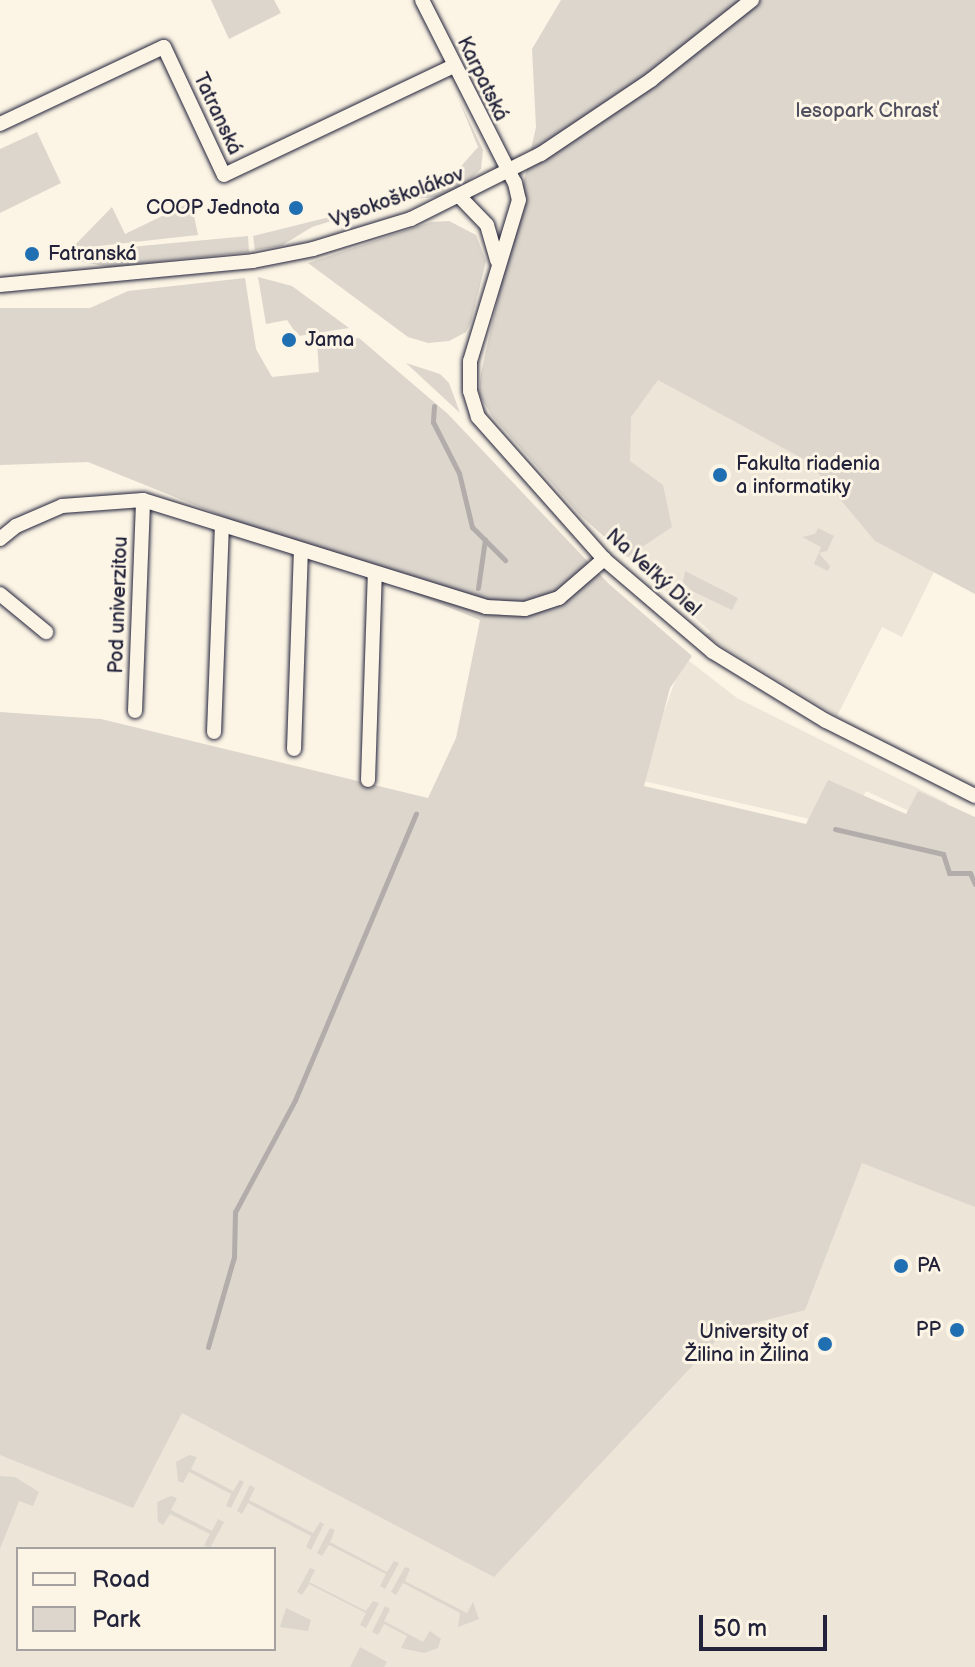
<!DOCTYPE html>
<html>
<head>
<meta charset="utf-8">
<style>
	body { margin:0 }
	#map { position:relative; width:975px; height:1667px; overflow:hidden; background:#fcf5e5; font-family:"Balsamiq Sans",sans-serif }
	div>[style] { position:absolute }
	[style*='--x'] { left:calc(var(--x)*1px); top:calc(var(--y)*1px); width:calc(var(--w)*1px); rotate:calc(var(--a)*1deg) }
	.built>* { inset:0; background:#ece5d8 }
	.green>* { inset:0; background:#dcd6cc }
	.stream>* { height:5px; margin:-2.5px; padding:0 2.5px; transform-origin:2.5px; border-radius:2.5px; background:#b2adab }
	.roads { filter:drop-shadow(0 0 2px #22223b) drop-shadow(0 0 2px #22223b) }
	.street>* { height:14px; margin:-7px; padding:0 7px; transform-origin:7px; border-radius:7px; background:#fcf5e5 }
	.dots>* { width:22px; height:22px; translate:-50% -50%; box-sizing:border-box; border:4px solid #fcf5e5; border-radius:50% }
	span { translate:-50% -50%; white-space:nowrap; text-align:center; line-height:1.15; -webkit-text-stroke:6px #fcf5e5; paint-order:stroke }
	.street-label { font-size:20px; color:#22223b }
	.park-label { font-size:20px; color:#504f5f }
	.poi-label { font-size:20px; color:#22223b }
	.right { translate:-100% -50%; text-align:right }
	.left { translate:0 -50%; text-align:left }
	.legend { position:absolute; left:16px; top:1547px; width:260px; height:104px; box-sizing:border-box; background:#fcf5e5; border:2px solid #a5a1a1; margin:0; padding:10px 14px; list-style:none; font-size:24px; color:#22223b }
	.legend li { display:flex; align-items:center; gap:16px; height:40px }
	.legend b { width:40px; border:2px solid #a5a1a1 }
	.scale { position:absolute; left:699px; top:1615px; width:128px; height:36px; box-sizing:border-box; border:4px solid #22223b; border-top:0; padding-left:10px; font-size:24px; line-height:28px; white-space:nowrap; color:#22223b; -webkit-text-stroke:6px #fcf5e5; paint-order:stroke }
</style>
</head>
<body>
<div id="map">
	<div class="built">
		<i style="clip-path:polygon(663px 348px,966px 507px,902px 637px,882px 627px,837px 716px,704px 635px,711px 632px,580px 513px)"></i>
		<i style="clip-path:polygon(684px 657px,737px 698px,947px 803px,937px 824px,866px 791px,849px 828px,639px 780px)"></i>
		<i style="clip-path:polygon(evenodd,801px 1094px,975px 1207px,975px 1667px,0 1667px,0 1403px,214px 1276px,801px 1094px,18px 1549px,274px 1549px,274px 1649px,18px 1649px,18px 1549px)"></i>
	</div>
	<div class="green">
		<i style="clip-path:polygon(211px 0,274px 0,281px 13px,229px 39px)"></i>
		<i style="clip-path:polygon(561px 0,975px 0,975px 594px,875px 541px,809px 462px,658px 380px,631px 417px,630px 461px,663px 485px,672px 527px,627px 557px,580px 515px,492px 416px,479px 394px,481px 373px,536px 127px,532px 49px)"></i>
		<i style="clip-path:polygon(459px 100px,483px 150px,481px 169px,465px 185px,438px 197px,399px 200px,312px 227px,281px 246px,255px 250px,253px 236px,374px 206px,456px 172px,478px 147px)"></i>
		<i style="clip-path:polygon(37px 132px,61px 183px,0 213px,0 149px)"></i>
		<i style="clip-path:polygon(191px 202px,198px 235px,71px 249px,112px 207px,125px 234px)"></i>
		<i style="clip-path:polygon(449px 221px,476px 235px,486px 261px,471px 322px,466px 332px,449px 341px,428px 343px,408px 337px,308px 263px,431px 222px)"></i>
		<i style="clip-path:polygon(248px 236px,249px 252px,109px 267px,78px 261px,77px 252px)"></i>
		<i style="clip-path:polygon(258px 277px,292px 286px,349px 328px,298px 336px,287px 320px,266px 324px)"></i>
		<i style="clip-path:polygon(245px 278px,256px 349px,272px 377px,319px 372px,317px 343px,359px 338px,448px 414px,609px 584px,692px 656px,670px 688px,644px 786px,806px 824px,828px 780px,906px 814px,918px 791px,975px 817px,975px 1207px,862px 1163px,805px 1310px,726px 1330px,494px 1577px,182px 1413px,133px 1508px,0 1455px,0 712px,101px 719px,428px 798px,456px 738px,480px 620px,88px 462px,0 465px,0 308px,90px 308px,128px 291px)"></i>
		<i style="clip-path:polygon(406px 363px,440px 374px,449px 383px,460px 413px)"></i>
		<i style="clip-path:polygon(818px 528px,834px 536px,827px 551px,819px 553px,830px 566px,828px 571px,814px 564px,821px 547px,802px 537px,815px 534px)"></i>
		<i style="clip-path:polygon(685px 571px,738px 598px,732px 610px,692px 591px,683px 582px)"></i>
		<i style="clip-path:polygon(189px 1455px,197px 1457px,191px 1469px,233px 1491px,240px 1480px,244px 1482px,231px 1508px,226px 1506px,231px 1494px,189px 1472px,183px 1483px,178px 1481px,176px 1462px)"></i>
		<i style="clip-path:polygon(0 1476px,15px 1477px,39px 1492px,33px 1506px,19px 1501px,0 1549px)"></i>
		<i style="clip-path:polygon(250px 1485px,255px 1488px,249px 1500px,313px 1533px,320px 1522px,324px 1524px,311px 1550px,306px 1547px,311px 1536px,248px 1503px,242px 1514px,237px 1511px)"></i>
		<i style="clip-path:polygon(171px 1496px,177px 1498px,171px 1510px,212px 1531px,218px 1519px,224px 1522px,210px 1548px,204px 1545px,210px 1534px,170px 1514px,163px 1525px,158px 1522px,157px 1502px)"></i>
		<i style="clip-path:polygon(330px 1528px,335px 1530px,330px 1542px,387px 1572px,394px 1561px,399px 1563px,385px 1589px,380px 1586px,386px 1574px,329px 1545px,322px 1556px,317px 1553px)"></i>
		<i style="clip-path:polygon(405px 1567px,410px 1569px,405px 1581px,467px 1613px,473px 1602px,479px 1619px,458px 1627px,460px 1613px,403px 1583px,396px 1595px,391px 1592px)"></i>
		<i style="clip-path:polygon(310px 1568px,315px 1570px,309px 1582px,366px 1611px,373px 1601px,379px 1603px,366px 1628px,360px 1625px,366px 1613px,309px 1584px,302px 1595px,297px 1592px)"></i>
		<i style="clip-path:polygon(385px 1606px,390px 1609px,384px 1621px,423px 1642px,430px 1631px,441px 1639px,438px 1648px,424px 1653px,401px 1648px,407px 1636px,384px 1624px,378px 1635px,372px 1632px)"></i>
		<i style="clip-path:polygon(286px 1608px,311px 1620px,308px 1631px,280px 1627px)"></i>
		<i style="clip-path:polygon(360px 1647px,387px 1662px,384px 1667px,350px 1667px)"></i>
	</div>
	<div class="stream">
		<i style="--x:434;--y:406;--w:16;--a:94"></i>
		<i style="--x:433;--y:422;--w:57;--a:63"></i>
		<i style="--x:459;--y:473;--w:56;--a:76.5"></i>
		<i style="--x:472;--y:527;--w:47;--a:45"></i>
		<i style="--x:478;--y:588;--w:49;--a:-81.9"></i>
		<i style="--x:835;--y:829;--w:111;--a:13"></i>
		<i style="--x:943;--y:854;--w:20;--a:72"></i>
		<i style="--x:949;--y:873;--w:21;--a:0"></i>
		<i style="--x:970;--y:873;--w:12;--a:66"></i>
		<i style="--x:208;--y:1347;--w:94;--a:-73.9"></i>
		<i style="--x:234;--y:1257;--w:45;--a:-88.7"></i>
		<i style="--x:235;--y:1212;--w:127;--a:-61.8"></i>
		<i style="--x:295;--y:1100;--w:311;--a:-67.1"></i>
	</div>
	<div class="roads">
		<div class="street">
			<i style="--x:422;--y:0;--w:205;--a:63.1"></i>
			<i style="--x:515;--y:183;--w:17;--a:77"></i>
			<i style="--x:519;--y:200;--w:168;--a:106.9"></i>
			<i style="--x:470;--y:361;--w:30;--a:90"></i>
			<i style="--x:470;--y:391;--w:27;--a:73"></i>
			<i style="--x:478;--y:417;--w:190;--a:48.4"></i>
			<i style="--x:604;--y:559;--w:143;--a:40.5"></i>
			<i style="--x:713;--y:652;--w:132;--a:31.4"></i>
			<i style="--x:826;--y:721;--w:167;--a:26.7"></i>
			<i style="--x:0;--y:124;--w:181;--a:-25.2"></i>
			<i style="--x:164;--y:47;--w:141;--a:64.9"></i>
			<i style="--x:224;--y:175;--w:255;--a:-25.4"></i>
			<i style="--x:461;--y:198;--w:37;--a:46"></i>
			<i style="--x:487;--y:225;--w:37;--a:74"></i>
			<i style="--x:0;--y:285;--w:254;--a:-5.4"></i>
			<i style="--x:253;--y:261;--w:61;--a:-11.3"></i>
			<i style="--x:313;--y:249;--w:102;--a:-17"></i>
			<i style="--x:411;--y:219;--w:145;--a:-26.6"></i>
			<i style="--x:541;--y:154;--w:133;--a:-33.9"></i>
			<i style="--x:651;--y:80;--w:129;--a:-38.4"></i>
			<i style="--x:0;--y:539;--w:21;--a:-39"></i>
			<i style="--x:16;--y:526;--w:50;--a:-23.5"></i>
			<i style="--x:62;--y:506;--w:81;--a:-4.2"></i>
			<i style="--x:143;--y:500;--w:359;--a:17.3"></i>
			<i style="--x:486;--y:607;--w:39;--a:3"></i>
			<i style="--x:525;--y:609;--w:36;--a:-18"></i>
			<i style="--x:559;--y:598;--w:60;--a:-40.9"></i>
			<i style="--x:0;--y:594;--w:60;--a:39.6"></i>
			<i style="--x:135;--y:711;--w:211;--a:-87.8"></i>
			<i style="--x:214;--y:732;--w:207;--a:-87.8"></i>
			<i style="--x:294;--y:749;--w:198;--a:-88"></i>
			<i style="--x:368;--y:780;--w:206;--a:-88.1"></i>
		</div>
	</div>
	<div class="dots">
		<i style="left:296px;top:208px;background:#1f6fb2"></i>
		<i style="left:32px;top:254px;background:#1f6fb2"></i>
		<i style="left:289px;top:340px;background:#1f6fb2"></i>
		<i style="left:720px;top:475px;background:#1f6fb2"></i>
		<i style="left:901px;top:1266px;background:#1f6fb2"></i>
		<i style="left:957px;top:1330px;background:#1f6fb2"></i>
		<i style="left:825px;top:1344px;background:#1f6fb2"></i>
	</div>
	<div class="street-label">
		<span style="left:482px;top:79px;rotate:64deg">Karpatská</span>
		<span style="left:217px;top:114px;rotate:65deg">Tatranská</span>
		<span style="left:397px;top:198px;rotate:-20deg">Vysokoškolákov</span>
		<span style="left:653px;top:573px;rotate:42deg">Na Veľký Diel</span>
		<span style="left:119px;top:605px;rotate:-88deg">Pod univerzitou</span>
	</div>
	<div class="park-label">
		<span style="left:867px;top:111px">lesopark Chrasť</span>
	</div>
	<div class="poi-label">
		<span class="right" style="left:280px;top:208px">COOP Jednota</span>
		<span class="left" style="left:48px;top:254px">Fatranská</span>
		<span class="left" style="left:305px;top:340px">Jama</span>
		<span class="left" style="left:736px;top:476px">Fakulta riadenia<br>a informatiky</span>
		<span class="left" style="left:917px;top:1266px">PA</span>
		<span class="right" style="left:941px;top:1330px">PP</span>
		<span class="right" style="left:809px;top:1344px">University of<br>Žilina in Žilina</span>
	</div>
	<ul class="legend">
	<li><b style="height:10px;background:#fcf5e5"></b>Road</li>
	<li><b style="height:22px;background:#dcd6cc"></b>Park</li>
	</ul>
	<div class="scale">50 m</div>
</div>
</body>
</html>
